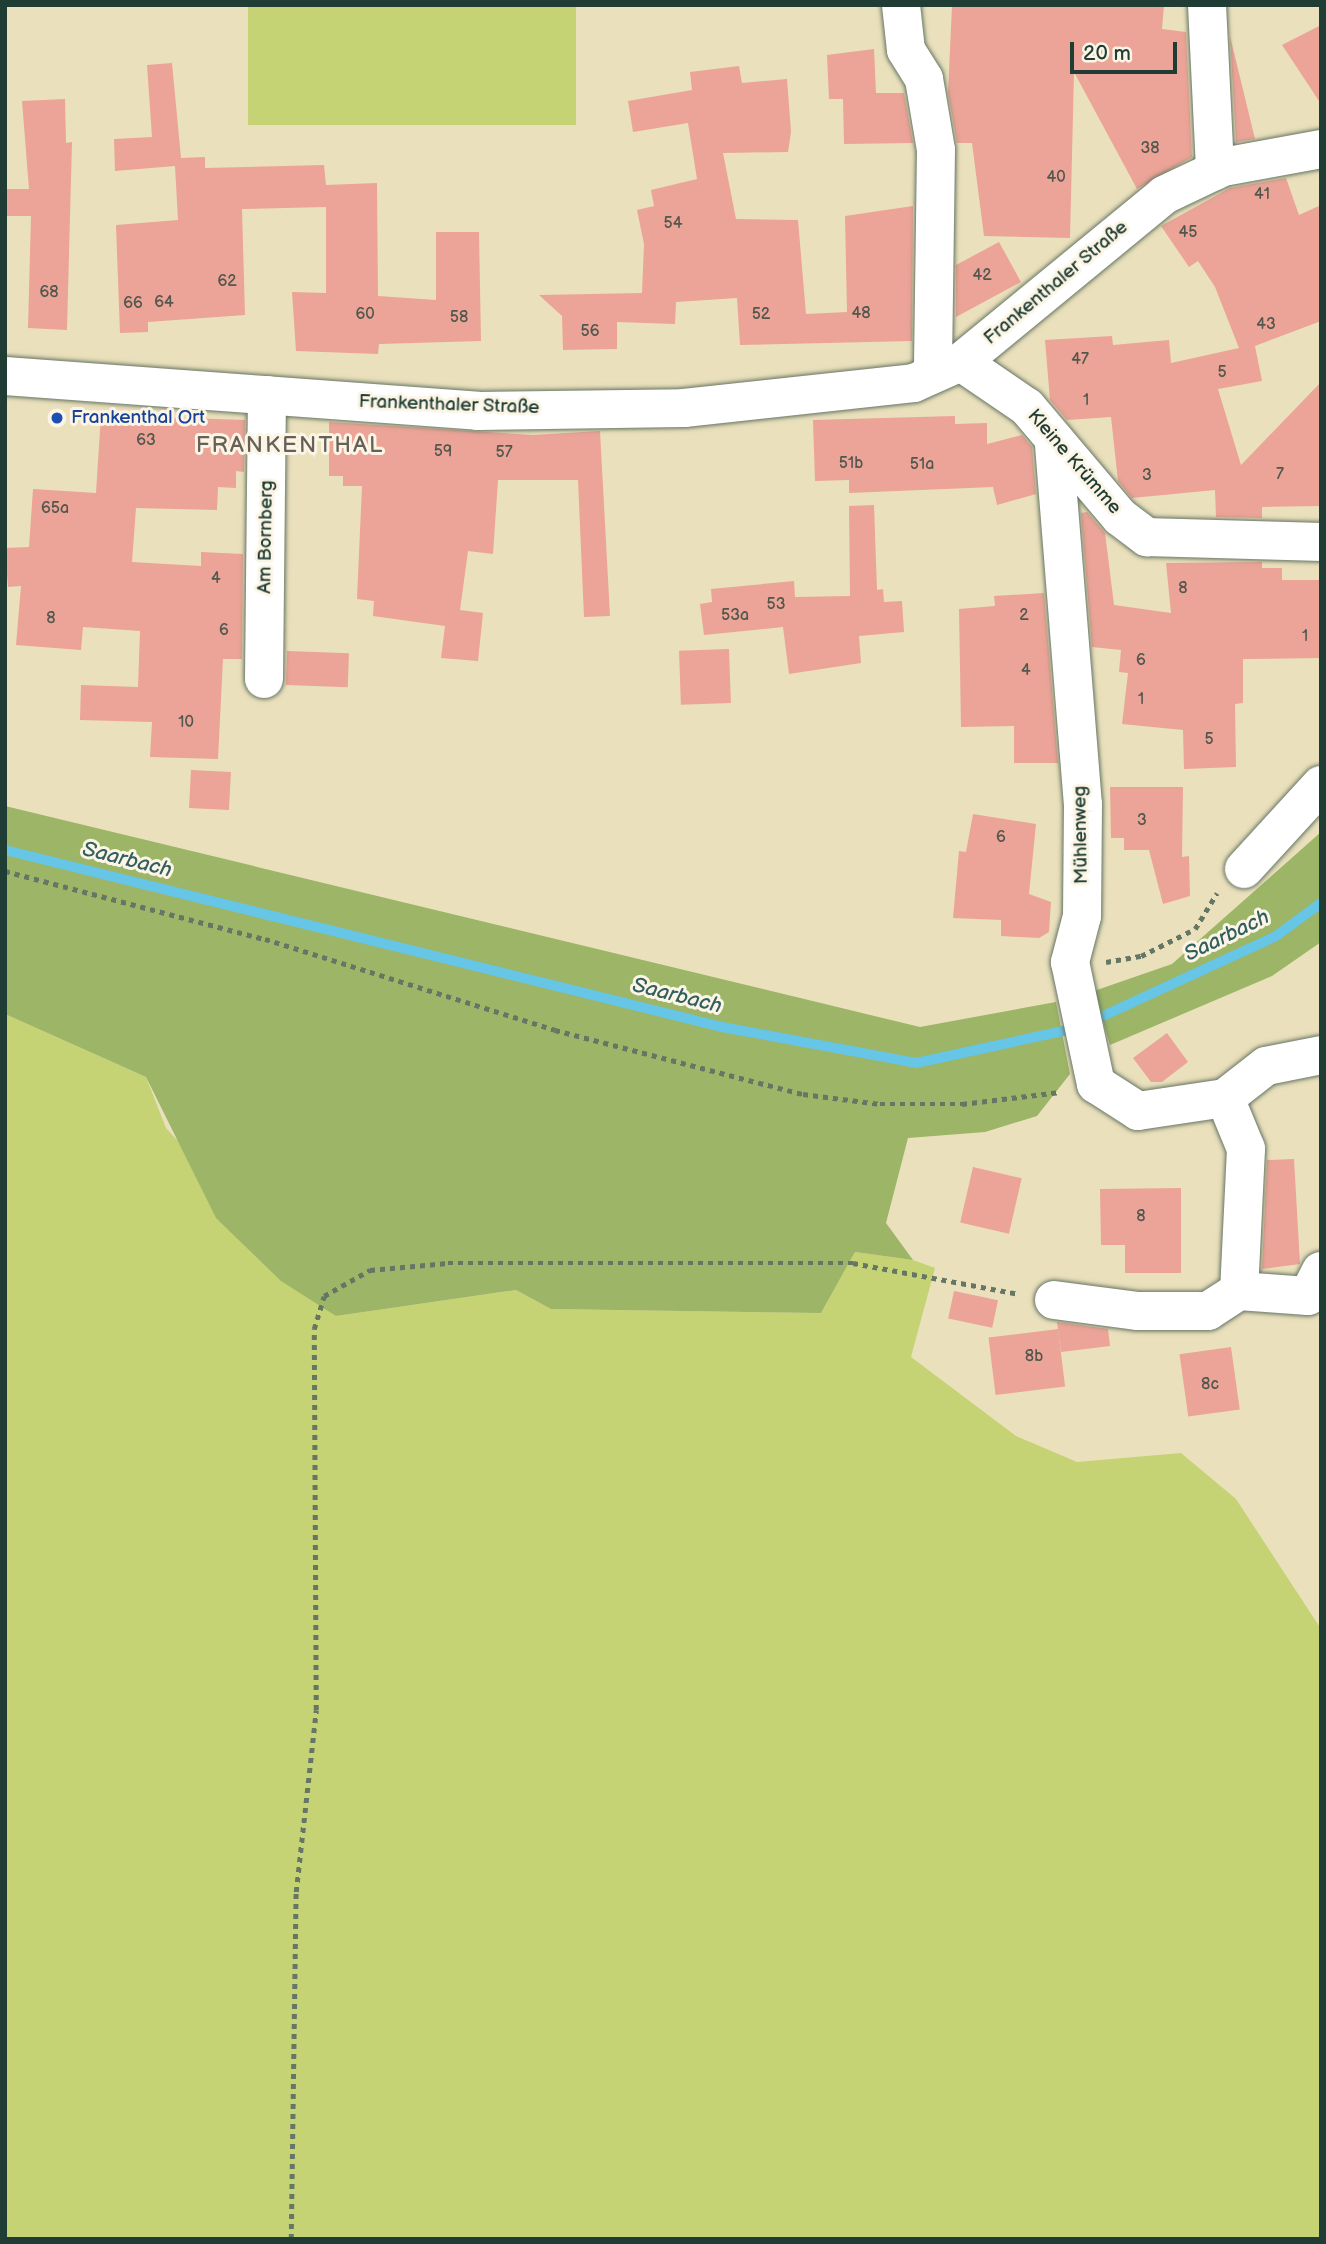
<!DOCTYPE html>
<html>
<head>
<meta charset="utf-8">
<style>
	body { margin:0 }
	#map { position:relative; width:1326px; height:2244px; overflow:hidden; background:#eae0bc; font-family:"Balsamiq Sans",sans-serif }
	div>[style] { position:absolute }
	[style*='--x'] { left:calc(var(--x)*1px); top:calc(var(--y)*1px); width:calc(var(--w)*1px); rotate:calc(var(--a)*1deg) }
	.green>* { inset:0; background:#c5d375; transform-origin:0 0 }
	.forest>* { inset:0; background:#9cb566 }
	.stream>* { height:10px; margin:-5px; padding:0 5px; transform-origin:5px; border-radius:5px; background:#67c5e5 }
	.building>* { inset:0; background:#eba497; transform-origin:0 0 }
	.path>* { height:4.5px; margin-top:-2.25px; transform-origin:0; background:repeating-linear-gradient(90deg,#667664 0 5px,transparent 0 10px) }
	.roads { filter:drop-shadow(0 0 2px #667664) drop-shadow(0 0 2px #667664) }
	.minor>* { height:38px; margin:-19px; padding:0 19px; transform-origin:19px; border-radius:19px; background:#fff }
	.major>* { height:38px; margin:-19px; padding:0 19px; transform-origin:19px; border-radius:19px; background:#fff }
	.dots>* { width:19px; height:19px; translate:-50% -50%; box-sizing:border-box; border:4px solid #fcf5e5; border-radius:50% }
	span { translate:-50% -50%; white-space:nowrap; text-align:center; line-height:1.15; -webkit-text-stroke:6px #fcf5e5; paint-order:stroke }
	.number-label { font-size:16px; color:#52574d }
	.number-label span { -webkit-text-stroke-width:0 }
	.street-label { font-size:19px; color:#1f3d34 }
	.transit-label { font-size:19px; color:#164399 }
	.left { translate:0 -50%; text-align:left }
	.water-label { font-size:21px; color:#315f60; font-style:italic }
	.quarter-label { font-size:23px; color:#666157; letter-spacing:2px }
	.frame { position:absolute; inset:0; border:7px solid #1f3d34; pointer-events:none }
	.scale { position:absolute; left:1070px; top:42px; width:107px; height:32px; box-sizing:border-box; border:4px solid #1f3d34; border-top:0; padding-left:9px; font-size:21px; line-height:24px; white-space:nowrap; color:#1f3d34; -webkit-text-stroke:5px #fcf5e5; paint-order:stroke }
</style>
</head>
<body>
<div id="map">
	<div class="green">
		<i style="left:248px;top:5px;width:328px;height:120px"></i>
		<i style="clip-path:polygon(5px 1014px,146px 1077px,166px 1128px,336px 1316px,516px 1290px,551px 1309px,821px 1313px,855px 1252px,913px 1260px,935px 1268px,911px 1357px,1016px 1436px,1077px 1462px,1181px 1453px,1236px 1499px,1321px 1629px,1321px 2239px,5px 2239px)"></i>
	</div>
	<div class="forest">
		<i style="clip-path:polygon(5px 806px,920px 1027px,1056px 1002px,1070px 1074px,1037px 1116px,985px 1132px,908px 1138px,886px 1223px,913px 1260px,855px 1252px,821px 1313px,551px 1309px,516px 1290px,336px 1316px,281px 1281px,216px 1218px,146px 1077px,5px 1014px)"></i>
		<i style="clip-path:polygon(1321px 832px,1321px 942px,1272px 976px,1110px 1045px,1094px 991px,1172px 964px)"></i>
	</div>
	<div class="stream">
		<i style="--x:5;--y:850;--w:739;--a:13.87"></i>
		<i style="--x:722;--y:1027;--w:197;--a:10.5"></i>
		<i style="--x:916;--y:1063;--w:164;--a:-12.3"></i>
		<i style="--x:1090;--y:1022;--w:205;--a:-24.8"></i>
		<i style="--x:1276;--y:936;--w:56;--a:-36.3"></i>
	</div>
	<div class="building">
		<i style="clip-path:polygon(1164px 5px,1162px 29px,1186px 32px,1192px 157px,1137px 189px,1074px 72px,1070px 238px,984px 236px,972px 143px,957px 143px,948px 93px,952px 6px)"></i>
		<i style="clip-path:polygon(1321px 25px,1321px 104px,1282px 45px)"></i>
		<i style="clip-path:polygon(1230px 36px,1255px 139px,1236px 142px)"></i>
		<i style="clip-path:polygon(874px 49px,876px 93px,904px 93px,913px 143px,844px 144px,843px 99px,829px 99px,827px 55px)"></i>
		<i style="clip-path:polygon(172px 63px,181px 158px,205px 157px,205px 168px,324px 165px,326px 185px,377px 183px,378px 296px,436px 300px,436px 232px,479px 232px,481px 341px,379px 344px,378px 354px,296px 351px,292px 292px,326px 293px,326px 207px,242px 209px,245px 315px,148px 322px,148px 332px,120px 333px,116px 225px,178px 220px,175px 166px,115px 171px,114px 139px,152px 137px,147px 65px)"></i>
		<i style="clip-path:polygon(739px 66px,742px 83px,787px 79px,791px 132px,788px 152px,723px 153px,736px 219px,798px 220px,806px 314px,847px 312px,845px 216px,913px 206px,912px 341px,740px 345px,737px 298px,676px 302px,675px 324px,617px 322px,617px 349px,563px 350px,562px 316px,539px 295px,642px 293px,644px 244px,637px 210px,654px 206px,651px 190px,697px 179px,688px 123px,633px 132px,628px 101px,692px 90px,690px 72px)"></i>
		<i style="clip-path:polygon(65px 99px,66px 143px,72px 142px,67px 330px,28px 328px,31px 216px,5px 216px,5px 189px,29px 189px,22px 101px)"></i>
		<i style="clip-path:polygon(1286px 178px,1299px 215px,1321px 205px,1321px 321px,1255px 346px,1262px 381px,1218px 389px,1241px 465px,1321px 382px,1321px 506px,1262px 507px,1262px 518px,1216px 517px,1215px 490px,1132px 498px,1118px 481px,1111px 417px,1067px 420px,1050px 400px,1045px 340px,1112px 336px,1113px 345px,1169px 340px,1171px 363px,1239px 348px,1215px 287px,1198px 261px,1189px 267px,1161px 226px,1230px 188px)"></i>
		<i style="clip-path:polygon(999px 242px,1021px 282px,956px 317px,956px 265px)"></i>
		<i style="clip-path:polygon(101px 415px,245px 420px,244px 472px,236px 471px,236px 488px,218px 487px,217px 510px,136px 508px,132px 562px,201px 566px,201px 552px,243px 554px,242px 659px,223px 659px,218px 759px,150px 757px,152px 722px,80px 720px,81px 685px,138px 687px,140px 631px,83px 627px,81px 650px,16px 645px,21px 586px,8px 587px,5px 548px,29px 547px,33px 489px,96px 493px)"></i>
		<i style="clip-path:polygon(955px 416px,955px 424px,987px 423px,987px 444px,1022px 435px,1032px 447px,1036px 494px,997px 505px,993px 487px,849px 493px,849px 480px,815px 481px,813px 420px)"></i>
		<i style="clip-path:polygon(329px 422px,533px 435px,600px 431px,610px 616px,584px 617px,578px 480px,498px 480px,493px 554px,468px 551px,460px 610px,483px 613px,478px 661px,441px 658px,445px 626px,373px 616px,374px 601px,357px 599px,362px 486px,343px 486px,343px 476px,329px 476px)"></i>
		<i style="clip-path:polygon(874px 505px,877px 590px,883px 589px,884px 602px,902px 601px,904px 632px,859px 636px,861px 663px,789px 674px,783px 627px,704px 635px,700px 604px,712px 602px,711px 589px,794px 581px,795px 597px,850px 596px,849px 506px)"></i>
		<i style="clip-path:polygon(1087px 512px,1105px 533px,1114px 605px,1171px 613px,1166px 563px,1262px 562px,1262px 568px,1282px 568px,1282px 580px,1321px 580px,1321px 658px,1243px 659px,1243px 703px,1235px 704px,1236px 767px,1184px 769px,1183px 730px,1122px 724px,1128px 673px,1119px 672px,1121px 650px,1092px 647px,1081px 513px)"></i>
		<i style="clip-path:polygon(1044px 593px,1058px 763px,1014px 763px,1014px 726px,961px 727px,959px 609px,995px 606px,994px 596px)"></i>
		<i style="left:729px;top:649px;width:54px;height:50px;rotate:88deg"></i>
		<i style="left:287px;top:651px;width:62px;height:34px;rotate:2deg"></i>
		<i style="left:191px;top:770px;width:40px;height:38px;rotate:3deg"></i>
		<i style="clip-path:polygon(1110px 787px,1183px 787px,1182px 857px,1189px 856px,1190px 896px,1163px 904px,1149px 850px,1124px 850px,1124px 838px,1111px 838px)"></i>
		<i style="clip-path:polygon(973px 814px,1036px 824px,1029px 894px,1051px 902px,1049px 932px,1039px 938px,1001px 936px,1001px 920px,953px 918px,959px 851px,966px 852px)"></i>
		<i style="clip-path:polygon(1167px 1033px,1188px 1062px,1162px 1082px,1151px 1082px,1133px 1058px)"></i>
		<i style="clip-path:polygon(1294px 1159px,1300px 1264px,1262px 1269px,1267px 1160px)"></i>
		<i style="left:973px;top:1167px;width:50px;height:57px;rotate:13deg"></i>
		<i style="clip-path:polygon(1181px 1188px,1181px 1273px,1125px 1273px,1125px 1245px,1101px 1245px,1100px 1189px)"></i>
		<i style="left:954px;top:1291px;width:45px;height:28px;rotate:12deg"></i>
		<i style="clip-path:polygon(1057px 1322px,1108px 1329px,1110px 1346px,1061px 1352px)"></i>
		<i style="left:1058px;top:1329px;width:58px;height:70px;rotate:83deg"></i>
		<i style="left:1231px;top:1347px;width:63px;height:52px;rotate:82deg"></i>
	</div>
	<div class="path">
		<i style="--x:5;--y:871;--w:269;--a:14.7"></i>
		<i style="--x:265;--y:939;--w:304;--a:17.4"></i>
		<i style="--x:555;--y:1030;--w:256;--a:14.5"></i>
		<i style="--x:803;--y:1094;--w:78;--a:7.4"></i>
		<i style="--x:880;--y:1104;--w:82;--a:0"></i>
		<i style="--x:962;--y:1104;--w:99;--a:-7"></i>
		<i style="--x:1106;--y:962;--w:36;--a:-10"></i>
		<i style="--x:1141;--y:956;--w:60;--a:-26.6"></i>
		<i style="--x:1195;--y:929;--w:42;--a:-58.6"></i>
		<i style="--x:291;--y:2239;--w:347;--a:-89.2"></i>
		<i style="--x:296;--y:1892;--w:183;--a:-83.7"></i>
		<i style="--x:316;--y:1710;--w:381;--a:-90.3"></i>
		<i style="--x:314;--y:1329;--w:34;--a:-73"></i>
		<i style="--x:324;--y:1296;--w:53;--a:-29.5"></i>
		<i style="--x:370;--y:1270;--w:78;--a:-5.1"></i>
		<i style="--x:448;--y:1263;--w:405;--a:0"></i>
		<i style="--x:853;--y:1263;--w:168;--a:10.6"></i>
	</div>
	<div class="roads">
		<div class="minor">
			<i style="--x:901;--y:5;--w:45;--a:83.7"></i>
			<i style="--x:906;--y:50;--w:34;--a:58"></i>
			<i style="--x:924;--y:79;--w:72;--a:80.4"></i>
			<i style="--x:936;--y:150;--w:224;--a:90.8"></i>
			<i style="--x:1207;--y:5;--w:166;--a:87.2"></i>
			<i style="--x:961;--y:362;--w:80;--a:34.3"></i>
			<i style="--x:1027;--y:407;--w:144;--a:49.8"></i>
			<i style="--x:1120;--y:517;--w:34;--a:37"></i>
			<i style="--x:1147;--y:537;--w:174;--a:1.6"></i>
			<i style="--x:1054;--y:445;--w:360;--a:85.4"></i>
			<i style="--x:1083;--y:804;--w:112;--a:90.5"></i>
			<i style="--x:1082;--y:916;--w:48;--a:104.6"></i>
			<i style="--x:1070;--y:962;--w:125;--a:78"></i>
			<i style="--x:1096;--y:1084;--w:50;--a:32.7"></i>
			<i style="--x:1138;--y:1111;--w:88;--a:-8.5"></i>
			<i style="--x:1225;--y:1098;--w:52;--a:-38"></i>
			<i style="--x:1266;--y:1066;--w:56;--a:-11.3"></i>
			<i style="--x:264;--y:679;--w:284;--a:-89.4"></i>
			<i style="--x:1244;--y:869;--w:114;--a:-47.5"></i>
			<i style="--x:1225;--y:1098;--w:55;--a:67.6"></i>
			<i style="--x:1246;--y:1149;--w:142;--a:92.8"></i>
			<i style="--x:1054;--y:1300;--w:85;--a:7.5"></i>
			<i style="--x:1138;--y:1311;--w:70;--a:0"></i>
			<i style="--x:1208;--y:1311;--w:37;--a:-33"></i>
			<i style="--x:1239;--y:1291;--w:69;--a:4.1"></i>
			<i style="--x:1308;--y:1296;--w:28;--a:-63"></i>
		</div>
		<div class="major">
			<i style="--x:5;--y:376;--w:474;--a:4.2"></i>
			<i style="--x:478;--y:411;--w:206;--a:-0.8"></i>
			<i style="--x:684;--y:408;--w:231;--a:-6.2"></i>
			<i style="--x:914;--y:383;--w:51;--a:-24.1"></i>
			<i style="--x:961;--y:362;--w:263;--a:-39.4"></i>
			<i style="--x:1164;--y:195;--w:65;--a:-25.4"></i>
			<i style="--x:1223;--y:167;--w:100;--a:-10.4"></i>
		</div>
	</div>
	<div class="dots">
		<i style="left:57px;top:418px;background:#1a4fb4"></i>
	</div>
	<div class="number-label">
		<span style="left:1150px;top:149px">38</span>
		<span style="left:1056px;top:178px">40</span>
		<span style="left:1262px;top:195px">41</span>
		<span style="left:673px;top:224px">54</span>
		<span style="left:1188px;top:233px">45</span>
		<span style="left:982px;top:276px">42</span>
		<span style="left:227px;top:282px">62</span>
		<span style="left:49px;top:293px">68</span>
		<span style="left:164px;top:303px">64</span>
		<span style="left:133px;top:304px">66</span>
		<span style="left:861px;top:314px">48</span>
		<span style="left:365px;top:315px">60</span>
		<span style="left:761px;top:315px">52</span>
		<span style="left:459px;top:318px">58</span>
		<span style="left:1266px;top:325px">43</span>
		<span style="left:590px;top:332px">56</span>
		<span style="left:1080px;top:360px">47</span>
		<span style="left:1222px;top:373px">5</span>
		<span style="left:1086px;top:401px">1</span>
		<span style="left:146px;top:441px">63</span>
		<span style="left:443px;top:452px">59</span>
		<span style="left:504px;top:453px">57</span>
		<span style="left:851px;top:464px">51b</span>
		<span style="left:922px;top:465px">51a</span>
		<span style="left:1280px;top:475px">7</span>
		<span style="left:1147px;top:476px">3</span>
		<span style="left:55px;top:509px">65a</span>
		<span style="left:216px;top:579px">4</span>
		<span style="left:1183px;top:589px">8</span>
		<span style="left:776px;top:605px">53</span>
		<span style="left:735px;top:616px">53a</span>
		<span style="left:1024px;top:616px">2</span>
		<span style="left:51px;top:619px">8</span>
		<span style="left:224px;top:631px">6</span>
		<span style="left:1305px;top:637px">1</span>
		<span style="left:1141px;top:661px">6</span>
		<span style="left:1026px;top:671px">4</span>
		<span style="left:1141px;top:700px">1</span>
		<span style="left:186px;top:723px">10</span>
		<span style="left:1209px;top:740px">5</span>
		<span style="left:1142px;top:821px">3</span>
		<span style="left:1001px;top:838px">6</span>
		<span style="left:1141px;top:1217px">8</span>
		<span style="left:1034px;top:1357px">8b</span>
		<span style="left:1210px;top:1385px">8c</span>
	</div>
	<div class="street-label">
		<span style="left:1056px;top:283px;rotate:-40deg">Frankenthaler Straße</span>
		<span style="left:449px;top:405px;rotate:2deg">Frankenthaler Straße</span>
		<span style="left:1074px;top:462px;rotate:49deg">Kleine Krümme</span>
		<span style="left:266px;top:537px;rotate:-89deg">Am Bornberg</span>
		<span style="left:1081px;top:835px;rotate:-91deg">Mühlenweg</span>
	</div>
	<div class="transit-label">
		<span class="left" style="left:71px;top:418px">Frankenthal Ort</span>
	</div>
	<div class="water-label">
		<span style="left:127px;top:860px;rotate:14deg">Saarbach</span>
		<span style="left:1227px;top:936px;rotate:-26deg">Saarbach</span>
		<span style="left:677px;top:996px;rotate:14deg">Saarbach</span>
	</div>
	<div class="quarter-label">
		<span style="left:290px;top:445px">FRANKENTHAL</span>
	</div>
	<div class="frame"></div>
	<div class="scale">20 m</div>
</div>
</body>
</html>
